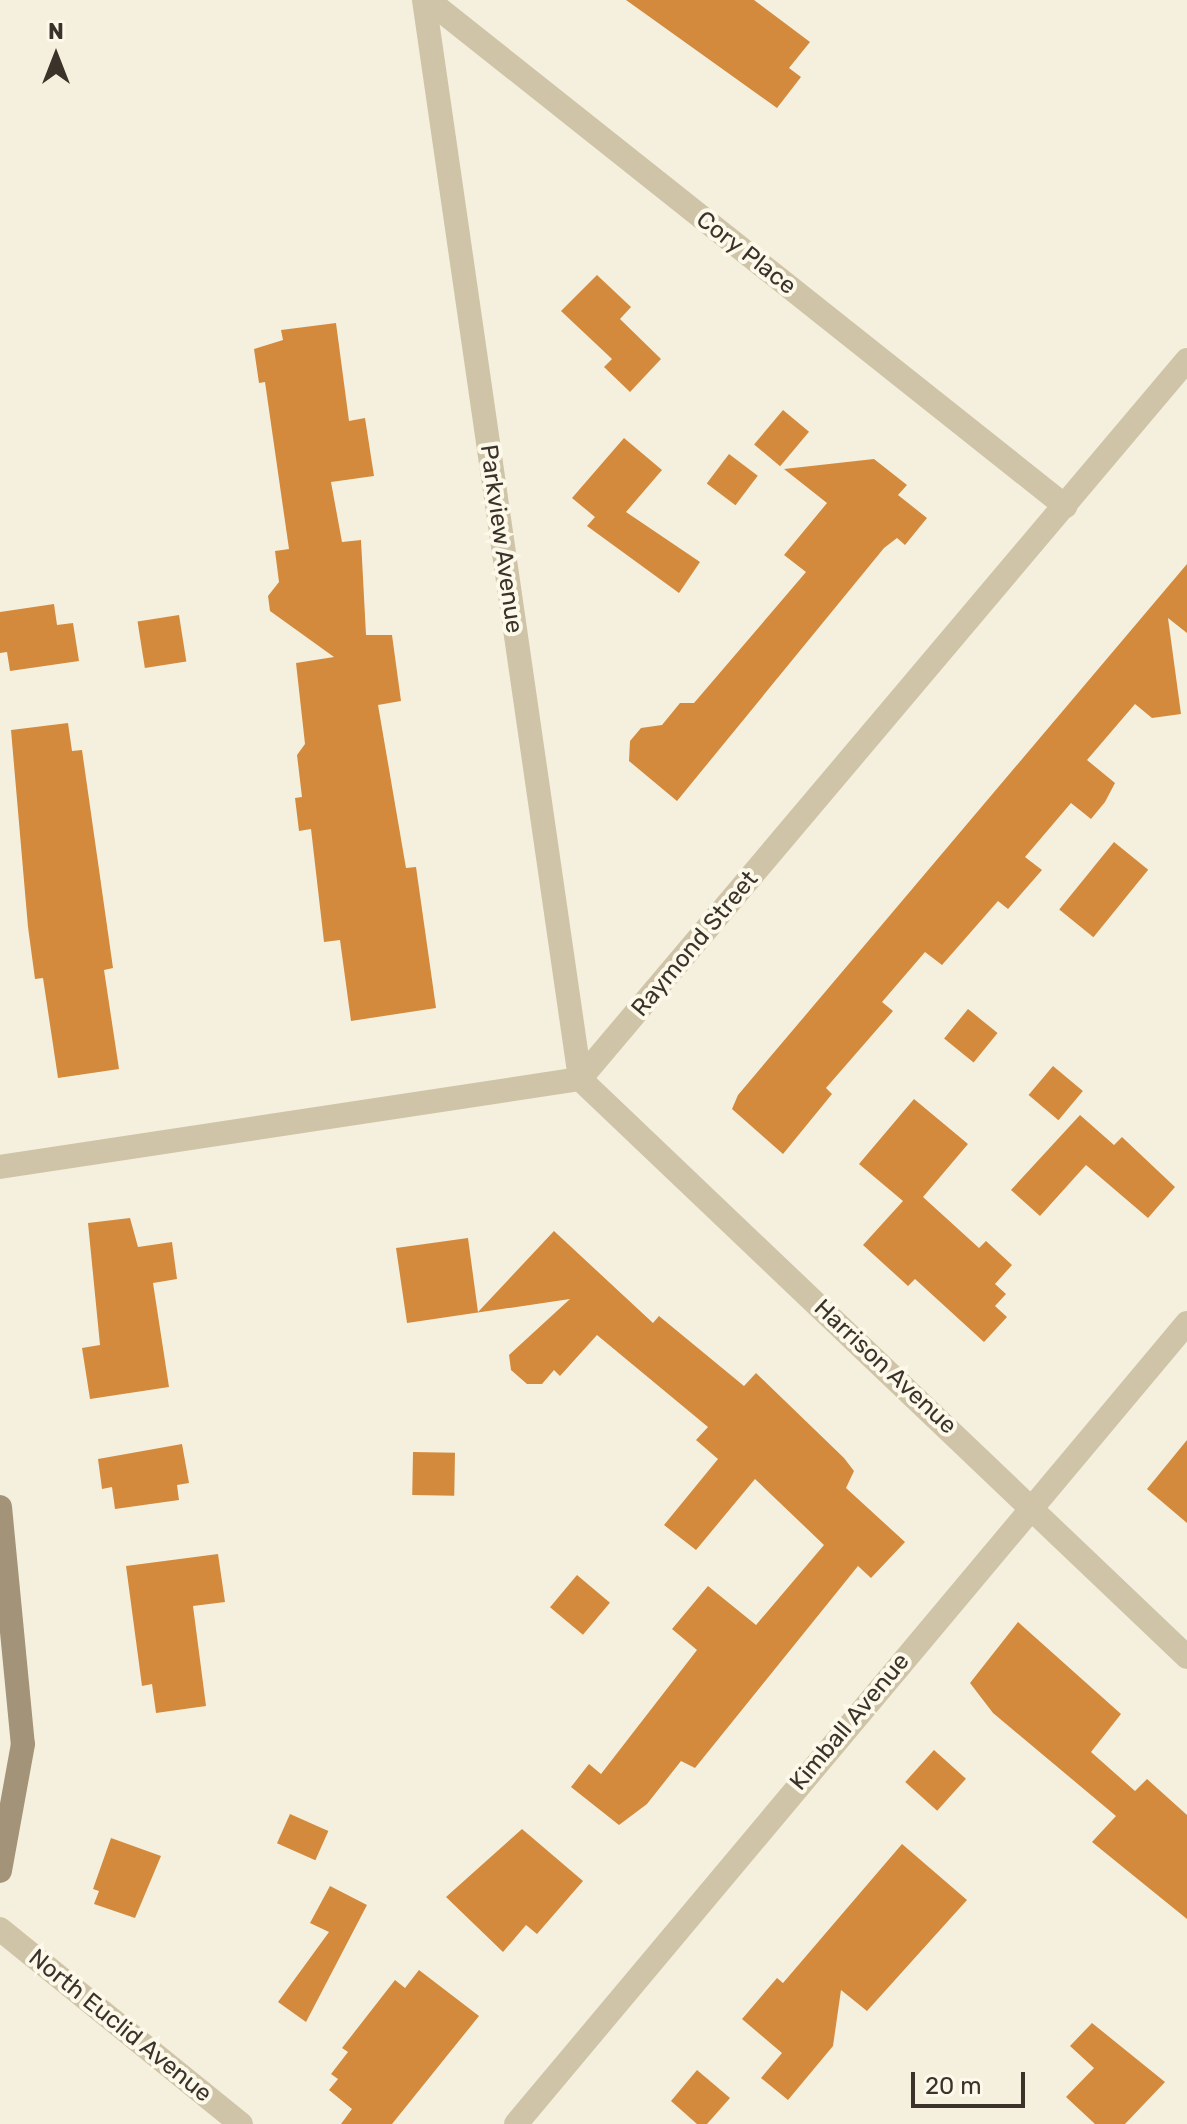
<!DOCTYPE html>
<html>
<head>
<meta charset="utf-8">
<style>
	body { margin:0 }
	#map { position:relative; width:1187px; height:2124px; overflow:hidden; background:#f5f0dd; font-family:Rubik,sans-serif }
	div>[style] { position:absolute }
	[style*='--x'] { left:calc(var(--x)*1px); top:calc(var(--y)*1px); width:calc(var(--w)*1px); rotate:calc(var(--a)*1deg) }
	.building>* { inset:0; background:#d38a3d; transform-origin:0 0 }
	.street>* { height:24px; margin:-12px; padding:0 12px; transform-origin:12px; border-radius:12px; background:#cfc4a7 }
	.secondary>* { height:24px; margin:-12px; padding:0 12px; transform-origin:12px; border-radius:12px; background:#a39378 }
	span { translate:-50% -50%; white-space:nowrap; text-align:center; line-height:1.15; -webkit-text-stroke:8px #fcf9eb; paint-order:stroke }
	.street-label { font-size:24px; color:#3b3329 }
	.north { position:absolute; left:16px; top:16px; width:80px; height:80px; -webkit-text-stroke:6px #fcf9eb; paint-order:stroke; rotate:0deg; font-size:22px; font-weight:700; line-height:32px; text-align:center; color:#3b3329 }
	.north::after { content:''; display:block; margin:auto; width:28px; height:36px; background:#3b3329; clip-path:polygon(50% 0,100% 100%,50% 72%,0 100%) }
	.scale { position:absolute; left:911px; top:2072px; width:114px; height:36px; box-sizing:border-box; border:4px solid #3b3329; border-top:0; padding-left:10px; font-size:24px; line-height:28px; white-space:nowrap; color:#3b3329; -webkit-text-stroke:6px #fcf9eb; paint-order:stroke }
</style>
</head>
<body>
<div id="map">
	<div class="building">
		<i style="clip-path:polygon(626px 0,754px 0,810px 42px,789px 68px,801px 77px,777px 108px)"></i>
		<i style="clip-path:polygon(597px 275px,631px 307px,620px 319px,661px 359px,630px 392px,604px 367px,612px 359px,561px 311px)"></i>
		<i style="clip-path:polygon(336px 323px,349px 421px,365px 418px,374px 476px,331px 482px,342px 542px,361px 540px,366px 635px,392px 635px,401px 701px,378px 705px,406px 868px,416px 867px,436px 1008px,351px 1021px,340px 940px,324px 942px,311px 829px,299px 831px,295px 798px,302px 797px,297px 755px,305px 744px,296px 663px,334px 657px,270px 611px,268px 596px,279px 582px,275px 551px,289px 549px,265px 382px,259px 383px,254px 349px,283px 340px,281px 330px)"></i>
		<i style="left:783px;top:410px;width:34px;height:45px;rotate:40deg"></i>
		<i style="clip-path:polygon(624px 438px,662px 470px,626px 512px,700px 562px,679px 593px,587px 526px,595px 517px,572px 498px)"></i>
		<i style="left:729px;top:454px;width:36px;height:37px;rotate:37deg"></i>
		<i style="clip-path:polygon(874px 459px,907px 485px,898px 495px,927px 518px,905px 545px,897px 538px,884px 548px,677px 801px,629px 761px,630px 741px,641px 728px,662px 725px,680px 703px,694px 703px,806px 572px,784px 555px,827px 503px,784px 469px)"></i>
		<i style="clip-path:polygon(1187px 564px,1187px 633px,1168px 618px,1181px 714px,1152px 718px,1135px 704px,1087px 760px,1115px 783px,1105px 802px,1091px 819px,1071px 803px,1025px 857px,1042px 870px,1008px 909px,998px 901px,942px 965px,925px 952px,882px 1002px,893px 1011px,826px 1088px,832px 1094px,783px 1154px,732px 1109px,738px 1095px)"></i>
		<i style="clip-path:polygon(54px 604px,57px 625px,73px 623px,79px 661px,10px 671px,7px 652px,0 653px,0 612px)"></i>
		<i style="left:179px;top:615px;width:47px;height:42px;rotate:81deg"></i>
		<i style="clip-path:polygon(68px 723px,72px 751px,82px 750px,113px 968px,104px 970px,119px 1069px,58px 1078px,43px 978px,35px 979px,28px 927px,11px 730px)"></i>
		<i style="left:1114px;top:842px;width:44px;height:87px;rotate:39deg"></i>
		<i style="left:968px;top:1009px;width:38px;height:38px;rotate:39deg"></i>
		<i style="left:1053px;top:1066px;width:39px;height:38px;rotate:40deg"></i>
		<i style="clip-path:polygon(914px 1099px,968px 1144px,923px 1197px,979px 1248px,986px 1241px,1012px 1265px,995px 1284px,1006px 1294px,995px 1306px,1007px 1317px,984px 1342px,915px 1279px,908px 1286px,863px 1245px,903px 1201px,859px 1164px)"></i>
		<i style="clip-path:polygon(1080px 1115px,1114px 1145px,1122px 1137px,1175px 1187px,1148px 1218px,1086px 1165px,1040px 1216px,1011px 1190px)"></i>
		<i style="clip-path:polygon(130px 1218px,138px 1247px,172px 1242px,177px 1279px,153px 1283px,169px 1387px,90px 1399px,82px 1348px,100px 1345px,88px 1223px)"></i>
		<i style="clip-path:polygon(554px 1231px,653px 1323px,659px 1316px,744px 1386px,756px 1373px,844px 1458px,854px 1471px,846px 1488px,905px 1542px,871px 1578px,858px 1566px,695px 1768px,681px 1761px,647px 1804px,619px 1825px,571px 1787px,589px 1764px,601px 1774px,697px 1650px,672px 1629px,708px 1586px,756px 1625px,824px 1545px,755px 1479px,696px 1550px,664px 1525px,718px 1459px,696px 1440px,708px 1427px,597px 1335px,560px 1376px,554px 1370px,542px 1384px,527px 1384px,511px 1370px,509px 1355px,570px 1299px,407px 1323px,396px 1248px,468px 1238px,478px 1312px)"></i>
		<i style="clip-path:polygon(1187px 1440px,1187px 1523px,1147px 1489px)"></i>
		<i style="clip-path:polygon(182px 1444px,189px 1483px,177px 1485px,179px 1500px,115px 1509px,112px 1487px,102px 1489px,98px 1459px)"></i>
		<i style="left:413px;top:1452px;width:42px;height:43px;rotate:1deg"></i>
		<i style="clip-path:polygon(218px 1554px,225px 1602px,193px 1606px,206px 1706px,156px 1713px,152px 1684px,142px 1686px,126px 1566px)"></i>
		<i style="left:577px;top:1575px;width:43px;height:42px;rotate:40deg"></i>
		<i style="clip-path:polygon(1018px 1622px,1121px 1714px,1091px 1752px,1135px 1791px,1147px 1779px,1187px 1815px,1187px 1919px,1092px 1842px,1116px 1816px,993px 1713px,970px 1683px)"></i>
		<i style="left:934px;top:1750px;width:43px;height:43px;rotate:42deg"></i>
		<i style="left:290px;top:1814px;width:42px;height:32px;rotate:24deg"></i>
		<i style="clip-path:polygon(522px 1829px,583px 1881px,537px 1934px,526px 1925px,503px 1952px,446px 1897px)"></i>
		<i style="clip-path:polygon(111px 1838px,161px 1856px,135px 1918px,94px 1904px,99px 1891px,93px 1889px)"></i>
		<i style="clip-path:polygon(902px 1844px,967px 1900px,867px 2011px,841px 1990px,833px 2046px,788px 2100px,761px 2078px,782px 2053px,742px 2019px,777px 1978px,783px 1983px)"></i>
		<i style="clip-path:polygon(330px 1886px,367px 1905px,306px 2022px,278px 2002px,329px 1932px,310px 1923px)"></i>
		<i style="clip-path:polygon(419px 1970px,479px 2016px,392px 2124px,341px 2124px,352px 2109px,329px 2090px,338px 2079px,331px 2074px,348px 2052px,342px 2048px,395px 1980px,405px 1988px)"></i>
		<i style="clip-path:polygon(1092px 2023px,1165px 2082px,1125px 2124px,1095px 2124px,1066px 2097px,1094px 2068px,1070px 2046px)"></i>
		<i style="clip-path:polygon(697px 2070px,730px 2098px,707px 2124px,697px 2124px,671px 2101px)"></i>
	</div>
	<div class="street">
		<i style="--x:424;--y:0;--w:1090;--a:81.77"></i>
		<i style="--x:580;--y:1079;--w:838;--a:43.6"></i>
		<i style="--x:428;--y:0;--w:814;--a:38.46"></i>
		<i style="--x:0;--y:1167;--w:587;--a:-8.63"></i>
		<i style="--x:580;--y:1079;--w:941;--a:-49.83"></i>
		<i style="--x:0;--y:1929;--w:310;--a:39"></i>
		<i style="--x:516;--y:2124;--w:1045;--a:-50.05"></i>
	</div>
	<div class="secondary">
		<i style="--x:0;--y:1507;--w:238;--a:84.5"></i>
		<i style="--x:23;--y:1744;--w:129;--a:100.3"></i>
	</div>
	<div class="street-label">
		<span style="left:746px;top:253px;rotate:38deg">Cory Place</span>
		<span style="left:501px;top:539px;rotate:82deg">Parkview Avenue</span>
		<span style="left:695px;top:944px;rotate:-50deg">Raymond Street</span>
		<span style="left:885px;top:1367px;rotate:43deg">Harrison Avenue</span>
		<span style="left:850px;top:1722px;rotate:-50deg">Kimball Avenue</span>
		<span style="left:120px;top:2026px;rotate:39deg">North Euclid Avenue</span>
	</div>
	<div class="north">N</div>
	<div class="scale">20 m</div>
</div>
</body>
</html>
